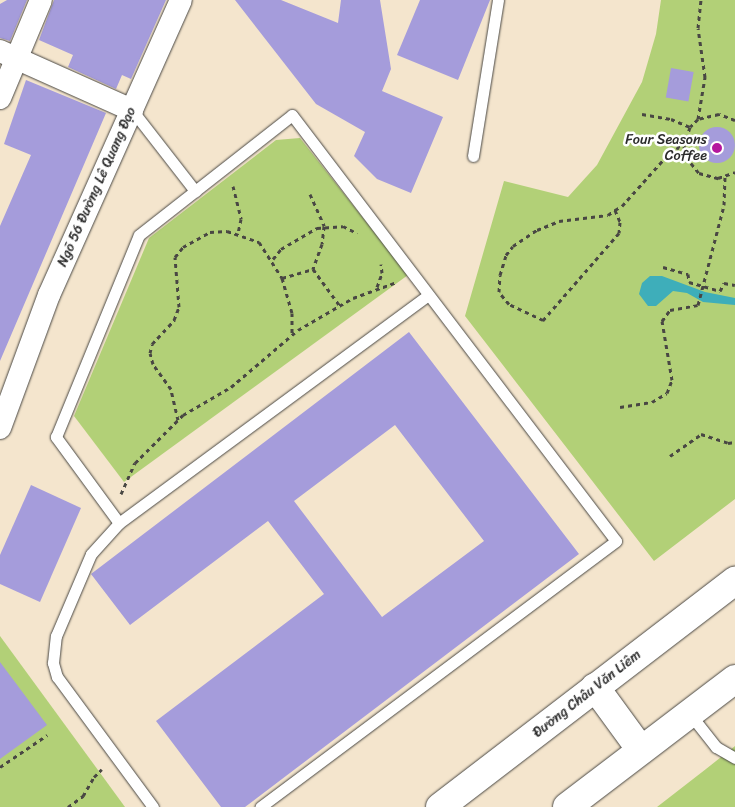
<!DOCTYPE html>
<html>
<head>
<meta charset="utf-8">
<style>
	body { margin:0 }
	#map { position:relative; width:735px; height:807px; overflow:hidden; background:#f4e5cd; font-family:Sriracha,sans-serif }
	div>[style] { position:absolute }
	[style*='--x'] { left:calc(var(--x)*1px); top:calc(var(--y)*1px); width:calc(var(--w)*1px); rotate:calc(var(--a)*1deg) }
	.green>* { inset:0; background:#b2d077 }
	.water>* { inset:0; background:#3eaeba }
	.building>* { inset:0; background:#a59cdb; transform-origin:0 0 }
	.round { border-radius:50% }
	.path>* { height:3px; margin-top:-1.5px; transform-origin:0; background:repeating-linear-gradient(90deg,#494743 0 4px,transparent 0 8px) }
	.roads { filter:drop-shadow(0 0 1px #494743) drop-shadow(0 0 1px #494743) }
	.lane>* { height:11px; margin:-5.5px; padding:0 5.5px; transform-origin:5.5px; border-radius:5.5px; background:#fff }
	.street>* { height:22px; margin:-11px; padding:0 11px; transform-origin:11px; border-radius:11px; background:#fff }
	.secondary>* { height:28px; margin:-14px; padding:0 14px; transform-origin:14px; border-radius:14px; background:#fff }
	.dots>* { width:14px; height:14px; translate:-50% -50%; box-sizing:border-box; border:2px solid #fff; border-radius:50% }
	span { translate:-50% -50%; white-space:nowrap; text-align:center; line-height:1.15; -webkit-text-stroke:5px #fff; paint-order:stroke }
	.poi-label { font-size:14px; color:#2b2b2b }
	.right { translate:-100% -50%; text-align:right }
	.street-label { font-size:14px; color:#2b2b2b }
</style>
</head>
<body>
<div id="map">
	<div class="green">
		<i style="clip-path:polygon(661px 0,735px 0,735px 499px,654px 561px,465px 316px,504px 181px,568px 197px,597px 165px,642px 82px,656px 34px)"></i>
		<i style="clip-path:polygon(300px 138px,408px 275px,124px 482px,74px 416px,149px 238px,276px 140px)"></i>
		<i style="clip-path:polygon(0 636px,125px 807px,0 807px)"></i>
		<i style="clip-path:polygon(735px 746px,735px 807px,657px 807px,706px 769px)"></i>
	</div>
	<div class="water">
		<i style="clip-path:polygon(650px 276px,662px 276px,705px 292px,735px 298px,735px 305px,703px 302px,687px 293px,673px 291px,656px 306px,648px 306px,639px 294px,642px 283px)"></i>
	</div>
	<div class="building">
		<i style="clip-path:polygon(7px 0,27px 0,10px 41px,0 38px,0 4px)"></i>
		<i style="clip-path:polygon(54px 0,166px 0,131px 79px,122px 75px,116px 89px,68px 67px,73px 55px,39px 40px)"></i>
		<i style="clip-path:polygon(235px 0,281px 0,338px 23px,341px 0,380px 0,391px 69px,382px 91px,443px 117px,411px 193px,377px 179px,354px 156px,365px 132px,316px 104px)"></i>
		<i style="clip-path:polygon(420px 0,490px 0,458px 80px,397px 55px)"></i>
		<i style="left:671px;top:68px;width:23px;height:30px;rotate:10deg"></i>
		<i style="clip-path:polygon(26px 80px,106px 113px,0 361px,0 226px,31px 155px,4px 144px)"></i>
		<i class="round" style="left:699px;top:127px;width:36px;height:36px"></i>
		<i style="clip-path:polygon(evenodd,409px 332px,579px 554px,245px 807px,221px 807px,156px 721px,324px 594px,268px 521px,130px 625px,91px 574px,409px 332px,395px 425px,484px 541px,382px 617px,294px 501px,395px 425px)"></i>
		<i style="clip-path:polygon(31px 485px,81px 508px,40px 602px,0 584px,0 555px)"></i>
		<i style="clip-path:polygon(0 662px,47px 725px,0 759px)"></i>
	</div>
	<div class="path">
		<i style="--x:642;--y:114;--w:29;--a:10"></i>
		<i style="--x:671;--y:119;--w:21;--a:23"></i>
		<i style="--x:698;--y:119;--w:43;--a:-80.5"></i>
		<i style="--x:705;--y:77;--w:49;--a:-98.1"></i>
		<i style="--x:698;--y:28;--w:28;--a:-84"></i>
		<i style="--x:735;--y:120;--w:17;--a:-159"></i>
		<i style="--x:719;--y:114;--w:22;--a:167"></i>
		<i style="--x:698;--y:119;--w:11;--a:135"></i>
		<i style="--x:690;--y:127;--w:20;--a:108"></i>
		<i style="--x:684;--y:146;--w:11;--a:80"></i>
		<i style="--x:686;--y:157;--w:21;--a:51"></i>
		<i style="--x:699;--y:173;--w:20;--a:15"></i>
		<i style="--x:718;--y:178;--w:18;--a:-19"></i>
		<i style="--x:233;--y:186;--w:34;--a:76"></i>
		<i style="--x:241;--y:219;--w:14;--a:102"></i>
		<i style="--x:310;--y:194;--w:35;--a:66"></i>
		<i style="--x:324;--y:226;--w:18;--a:96"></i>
		<i style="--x:322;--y:244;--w:27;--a:110"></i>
		<i style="--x:313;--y:269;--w:46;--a:53.9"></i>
		<i style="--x:615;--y:210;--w:13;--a:67"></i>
		<i style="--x:620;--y:222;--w:11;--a:95"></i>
		<i style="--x:619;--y:233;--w:116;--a:131.1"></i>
		<i style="--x:543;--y:320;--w:38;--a:-155"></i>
		<i style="--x:509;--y:304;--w:16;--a:-130"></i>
		<i style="--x:499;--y:292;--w:17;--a:-87"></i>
		<i style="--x:500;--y:275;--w:21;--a:-73"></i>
		<i style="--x:506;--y:255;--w:11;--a:-52"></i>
		<i style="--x:513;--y:246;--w:29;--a:-34"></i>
		<i style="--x:537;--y:230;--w:24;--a:-22"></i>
		<i style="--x:559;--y:221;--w:49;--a:-7"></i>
		<i style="--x:608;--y:215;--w:9;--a:-36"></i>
		<i style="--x:615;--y:210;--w:8;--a:-30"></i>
		<i style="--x:622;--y:206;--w:63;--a:-48.2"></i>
		<i style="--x:664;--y:159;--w:16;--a:-38"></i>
		<i style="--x:677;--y:149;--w:15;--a:-58"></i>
		<i style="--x:273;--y:259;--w:13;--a:-51"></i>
		<i style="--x:281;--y:249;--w:42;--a:-30.3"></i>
		<i style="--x:317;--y:228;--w:26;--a:-4"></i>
		<i style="--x:343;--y:226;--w:16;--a:27"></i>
		<i style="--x:663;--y:267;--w:26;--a:16"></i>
		<i style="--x:688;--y:274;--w:8;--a:83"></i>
		<i style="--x:689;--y:282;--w:32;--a:16"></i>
		<i style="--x:720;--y:291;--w:9;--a:-63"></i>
		<i style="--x:724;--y:283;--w:11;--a:10"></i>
		<i style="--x:282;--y:278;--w:32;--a:-16"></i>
		<i style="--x:377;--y:287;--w:15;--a:-70"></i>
		<i style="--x:382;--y:273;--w:9;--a:-96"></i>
		<i style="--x:620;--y:407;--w:32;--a:-9"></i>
		<i style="--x:652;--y:402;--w:17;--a:-31"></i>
		<i style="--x:667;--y:393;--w:14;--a:-69"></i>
		<i style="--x:672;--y:380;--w:60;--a:-99.6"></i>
		<i style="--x:662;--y:321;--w:14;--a:-54"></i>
		<i style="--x:670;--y:310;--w:28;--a:-10"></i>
		<i style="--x:698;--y:305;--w:103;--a:-75.4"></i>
		<i style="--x:724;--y:205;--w:28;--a:-88"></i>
		<i style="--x:178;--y:420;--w:32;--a:-103"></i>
		<i style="--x:171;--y:389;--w:31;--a:-126"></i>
		<i style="--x:153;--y:364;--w:11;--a:-105"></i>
		<i style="--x:150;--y:353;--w:9;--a:-77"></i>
		<i style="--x:152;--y:344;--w:33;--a:-47"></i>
		<i style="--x:174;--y:320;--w:14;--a:-69"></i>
		<i style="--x:179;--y:307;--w:50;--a:-94.6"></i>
		<i style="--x:175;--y:257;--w:13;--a:-51"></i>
		<i style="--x:183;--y:247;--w:31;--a:-29"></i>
		<i style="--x:210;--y:232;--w:17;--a:-3"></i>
		<i style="--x:227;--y:231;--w:34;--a:19"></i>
		<i style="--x:259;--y:242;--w:43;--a:57.4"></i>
		<i style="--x:282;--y:278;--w:36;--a:74"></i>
		<i style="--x:292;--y:313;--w:21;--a:90"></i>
		<i style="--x:670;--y:456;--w:38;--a:-35"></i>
		<i style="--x:701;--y:434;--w:28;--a:18"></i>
		<i style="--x:728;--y:443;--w:7;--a:-8"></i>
		<i style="--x:121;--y:494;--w:34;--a:-66"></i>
		<i style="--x:135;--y:463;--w:68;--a:-45"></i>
		<i style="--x:183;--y:415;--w:56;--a:-30.3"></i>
		<i style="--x:231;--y:387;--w:88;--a:-40.4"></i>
		<i style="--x:298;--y:330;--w:64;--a:-30.2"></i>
		<i style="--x:353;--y:298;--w:47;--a:-20"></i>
		<i style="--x:0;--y:767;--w:57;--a:-34.2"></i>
		<i style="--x:68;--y:807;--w:19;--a:-36"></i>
		<i style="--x:83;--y:796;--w:22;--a:-60"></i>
		<i style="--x:94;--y:777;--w:11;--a:-45"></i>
	</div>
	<div class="roads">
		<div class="lane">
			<i style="--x:132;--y:110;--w:103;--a:52.1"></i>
			<i style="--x:473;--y:156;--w:158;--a:-80.9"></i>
			<i style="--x:119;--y:523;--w:107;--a:-126.2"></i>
			<i style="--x:56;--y:437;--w:218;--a:-67.7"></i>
			<i style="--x:139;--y:235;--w:194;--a:-38.1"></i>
			<i style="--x:292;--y:115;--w:535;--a:52.74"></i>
			<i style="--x:616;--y:541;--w:444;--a:143.2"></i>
			<i style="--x:690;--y:714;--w:42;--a:51.8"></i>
			<i style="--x:716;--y:747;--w:22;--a:30"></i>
			<i style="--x:153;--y:807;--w:162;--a:-126.4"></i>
			<i style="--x:57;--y:677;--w:15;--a:-106"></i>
			<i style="--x:53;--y:663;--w:27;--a:-84"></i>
			<i style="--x:56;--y:636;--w:89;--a:-66.9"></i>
			<i style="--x:91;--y:554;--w:42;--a:-47.9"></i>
			<i style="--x:119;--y:523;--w:384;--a:-36.4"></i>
		</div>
		<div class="street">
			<i style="--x:0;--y:51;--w:145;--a:24.1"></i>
			<i style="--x:0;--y:98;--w:106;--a:-67.3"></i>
			<i style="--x:0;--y:428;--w:142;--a:-69.8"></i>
			<i style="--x:49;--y:295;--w:323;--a:-65.9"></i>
		</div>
		<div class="secondary">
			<i style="--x:595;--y:687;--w:78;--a:53.9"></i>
			<i style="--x:440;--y:807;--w:372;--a:-37.5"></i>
			<i style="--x:567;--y:807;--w:211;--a:-37.3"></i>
		</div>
	</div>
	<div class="dots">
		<i style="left:717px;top:148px;background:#b5179e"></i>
	</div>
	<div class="poi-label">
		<span class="right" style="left:707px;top:148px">Four Seasons<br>Coffee</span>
	</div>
	<div class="street-label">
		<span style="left:97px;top:187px;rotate:-66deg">Ngõ 56 Đường Lê Quang Đạo</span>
		<span style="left:587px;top:694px;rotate:-38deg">Đường Châu Văn Liêm</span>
	</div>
</div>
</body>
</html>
